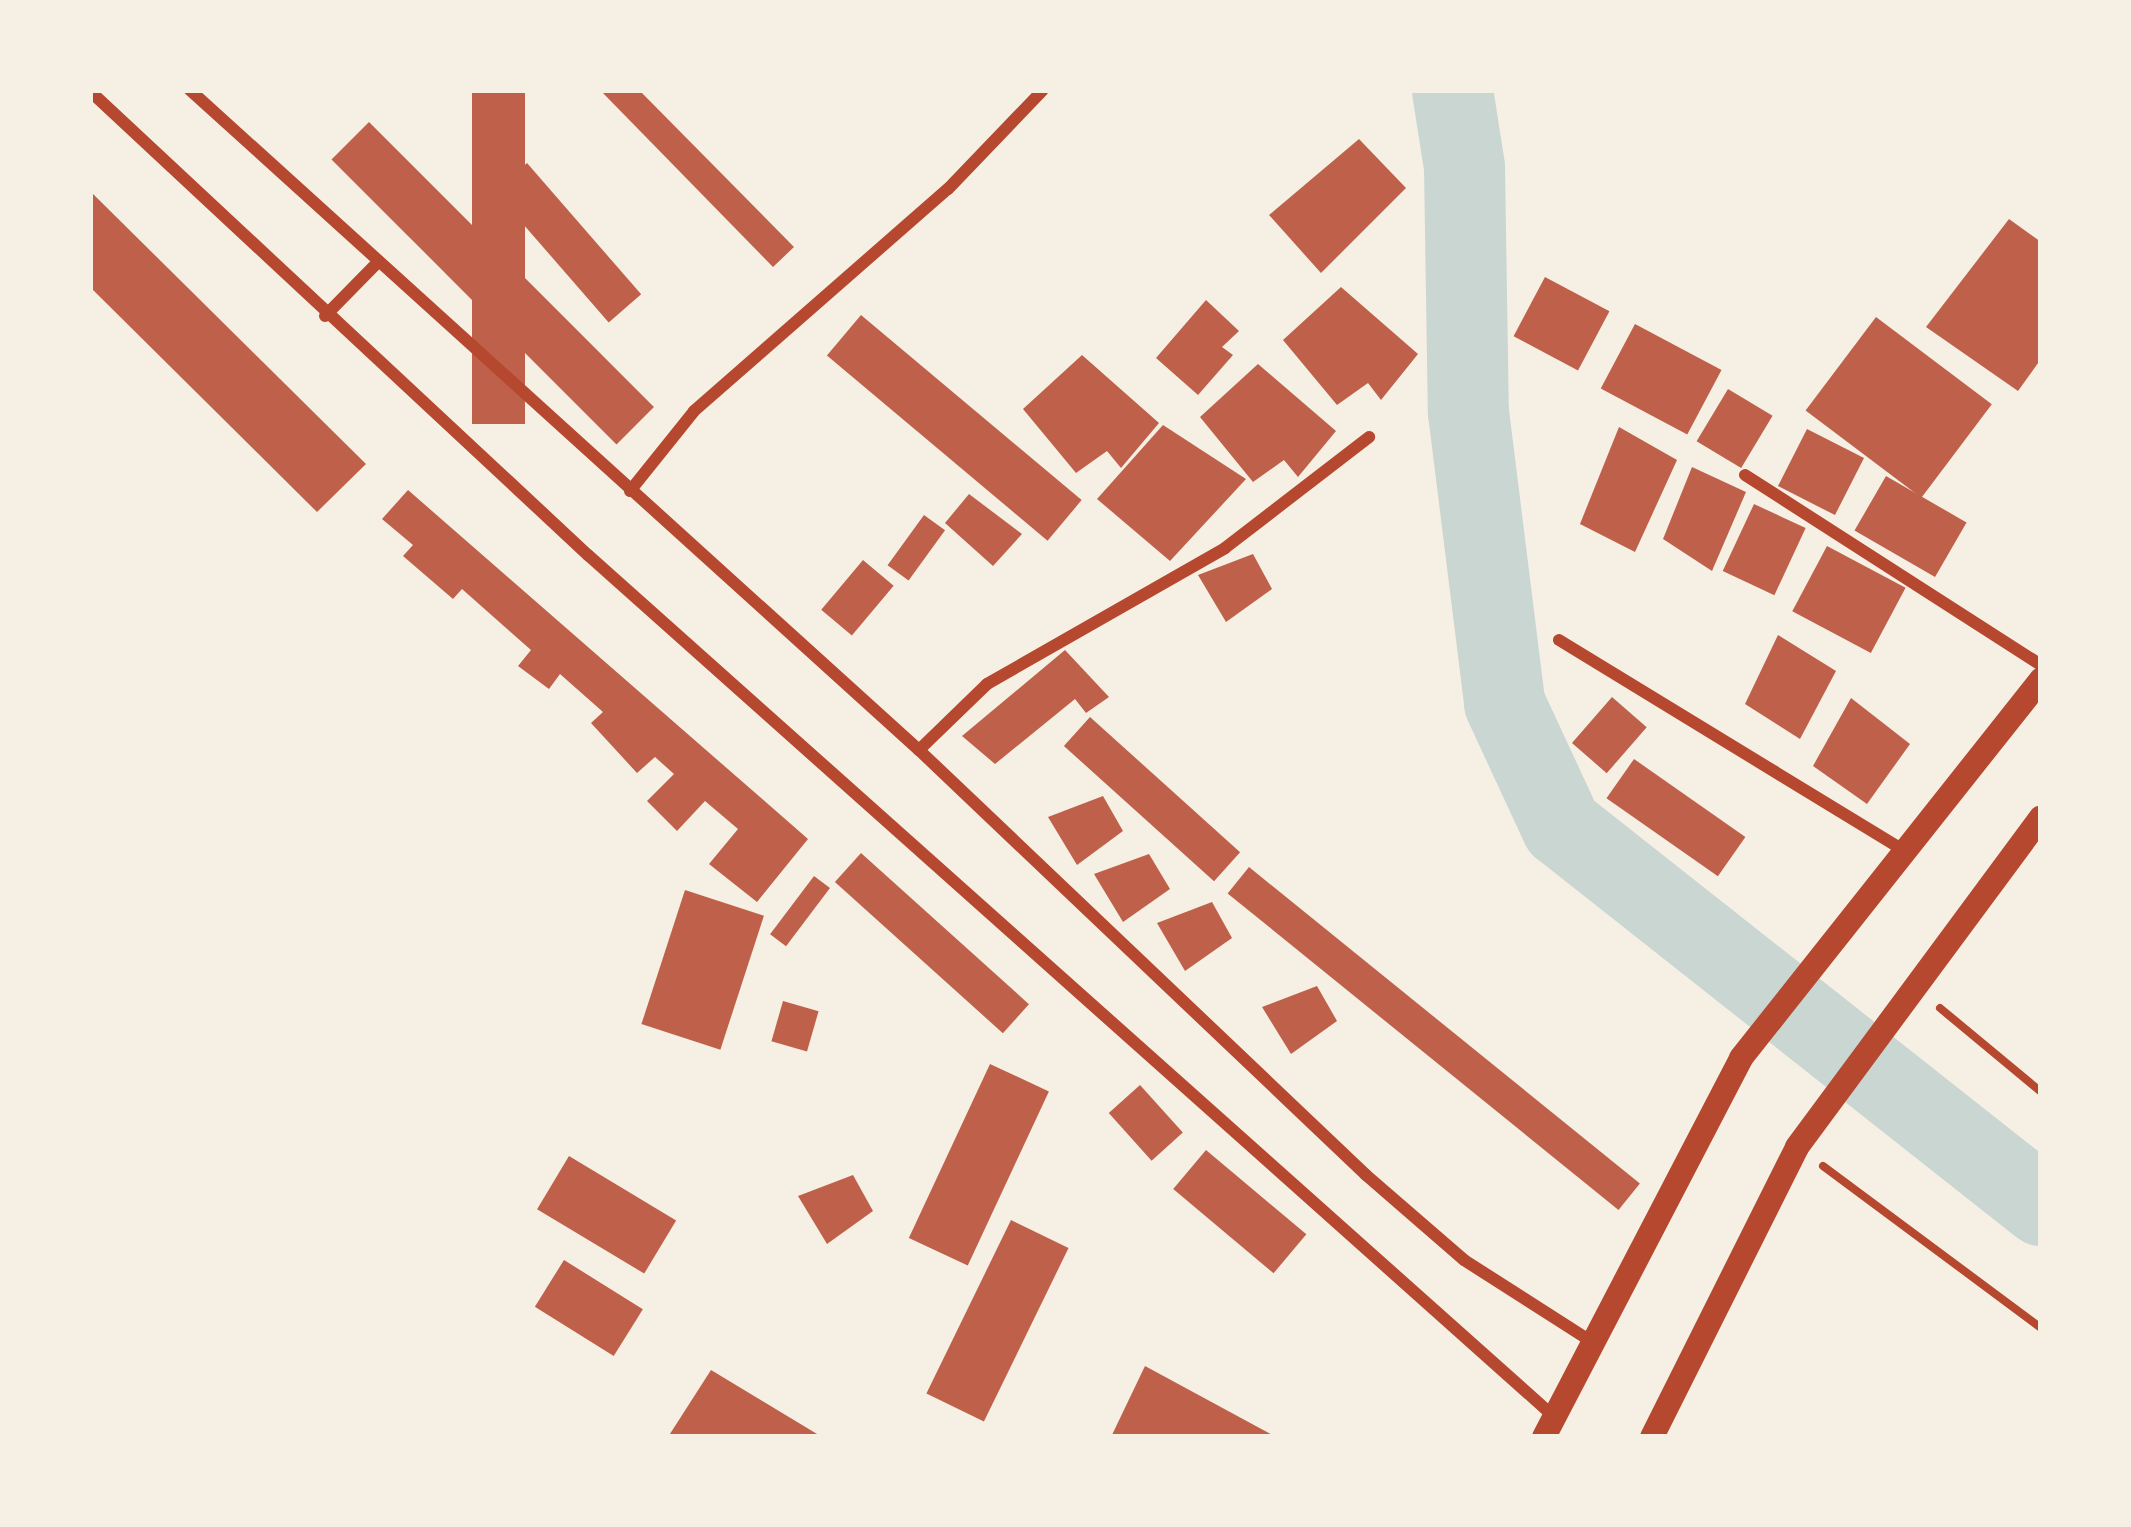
<!DOCTYPE html>
<html>
<head>
<meta charset="utf-8">
<style>
	body { margin:0 }
	#map { position:relative; width:2131px; height:1527px; overflow:hidden; background:#f6efe4; font-family:"Source Sans 3",sans-serif }
	div>[style] { position:absolute }
	[style*='--x'] { left:calc(var(--x)*1px); top:calc(var(--y)*1px); width:calc(var(--w)*1px); rotate:calc(var(--a)*1deg) }
	.river>* { height:81px; margin:-40.5px; padding:0 40.5px; transform-origin:40.5px; border-radius:40.5px; background:#c9d6d2 }
	.building>* { inset:0; background:#bf614a; transform-origin:0 0 }
	.path>* { height:8px; margin:-4px; padding:0 4px; transform-origin:4px; border-radius:4px; background:#b5482f }
	.minor>* { height:12px; margin:-6px; padding:0 6px; transform-origin:6px; border-radius:6px; background:#b5482f }
	.secondary>* { height:24px; margin:-12px; padding:0 12px; transform-origin:12px; border-radius:12px; background:#b5482f }
	span { translate:-50% -50%; white-space:nowrap; text-align:center; line-height:1.15; -webkit-text-stroke:10px #f6efe4; paint-order:stroke }
	.frame { position:absolute; inset:0; border:93px solid #f6efe4; pointer-events:none }
</style>
</head>
<body>
<div id="map">
	<div class="river">
		<i style="--x:1452;--y:90;--w:78;--a:81.1"></i>
		<i style="--x:1464;--y:167;--w:245;--a:89.1"></i>
		<i style="--x:1468;--y:412;--w:293;--a:82.9"></i>
		<i style="--x:1504;--y:703;--w:136;--a:65.1"></i>
		<i style="--x:1561;--y:826;--w:612;--a:38.29"></i>
	</div>
	<div class="building">
		<i style="left:472px;top:90px;width:53px;height:334px"></i>
		<i style="clip-path:polygon(600px 90px,639px 90px,794px 247px,773px 267px)"></i>
		<i style="left:369px;top:122px;width:403px;height:53px;rotate:45deg"></i>
		<i style="clip-path:polygon(1359px 139px,1406px 188px,1321px 273px,1269px 215px)"></i>
		<i style="left:527px;top:163px;width:174px;height:43px;rotate:49deg"></i>
		<i style="clip-path:polygon(90px 191px,366px 464px,317px 512px,90px 287px)"></i>
		<i style="clip-path:polygon(2009px 219px,2041px 242px,2041px 359px,2018px 391px,1926px 327px)"></i>
		<i style="left:1545px;top:277px;width:73px;height:67px;rotate:28deg"></i>
		<i style="clip-path:polygon(1341px 287px,1418px 354px,1381px 400px,1368px 383px,1337px 405px,1283px 340px)"></i>
		<i style="clip-path:polygon(1206px 300px,1239px 331px,1222px 347px,1233px 355px,1198px 395px,1156px 358px)"></i>
		<i style="left:861px;top:315px;width:288px;height:53px;rotate:40deg"></i>
		<i style="left:1876px;top:317px;width:145px;height:117px;rotate:37deg"></i>
		<i style="left:1635px;top:324px;width:98px;height:73px;rotate:28deg"></i>
		<i style="clip-path:polygon(1082px 355px,1159px 423px,1121px 468px,1107px 451px,1076px 473px,1023px 409px)"></i>
		<i style="clip-path:polygon(1258px 364px,1336px 431px,1298px 477px,1284px 460px,1253px 482px,1200px 417px)"></i>
		<i style="left:1728px;top:389px;width:52px;height:61px;rotate:31deg"></i>
		<i style="clip-path:polygon(1163px 425px,1246px 479px,1170px 561px,1097px 499px)"></i>
		<i style="clip-path:polygon(1619px 427px,1677px 460px,1635px 552px,1580px 524px)"></i>
		<i style="left:1807px;top:429px;width:64px;height:64px;rotate:27deg"></i>
		<i style="clip-path:polygon(1692px 467px,1746px 492px,1712px 571px,1663px 539px)"></i>
		<i style="left:1886px;top:476px;width:93px;height:63px;rotate:30deg"></i>
		<i style="clip-path:polygon(408px 490px,808px 839px,757px 902px,709px 864px,738px 829px,705px 801px,677px 831px,647px 801px,674px 774px,655px 757px,637px 773px,591px 723px,603px 712px,560px 674px,549px 689px,518px 666px,531px 650px,462px 589px,453px 599px,403px 556px,413px 545px,382px 519px)"></i>
		<i style="clip-path:polygon(969px 494px,1022px 534px,993px 566px,945px 523px)"></i>
		<i style="left:1754px;top:504px;width:57px;height:74px;rotate:25deg"></i>
		<i style="left:924px;top:515px;width:26px;height:62px;rotate:36deg"></i>
		<i style="left:1827px;top:546px;width:89px;height:74px;rotate:28deg"></i>
		<i style="clip-path:polygon(1253px 554px,1272px 589px,1226px 622px,1198px 575px)"></i>
		<i style="left:863px;top:560px;width:40px;height:65px;rotate:40deg"></i>
		<i style="clip-path:polygon(1778px 635px,1836px 671px,1800px 739px,1745px 704px)"></i>
		<i style="clip-path:polygon(1065px 650px,1109px 697px,1086px 713px,1075px 699px,995px 764px,962px 736px)"></i>
		<i style="left:1612px;top:697px;width:46px;height:61px;rotate:41deg"></i>
		<i style="clip-path:polygon(1851px 698px,1910px 744px,1867px 804px,1813px 766px)"></i>
		<i style="left:1090px;top:717px;width:202px;height:39px;rotate:42deg"></i>
		<i style="left:1634px;top:759px;width:136px;height:48px;rotate:35deg"></i>
		<i style="clip-path:polygon(1103px 796px,1123px 831px,1077px 865px,1048px 817px)"></i>
		<i style="left:861px;top:853px;width:226px;height:39px;rotate:42deg"></i>
		<i style="clip-path:polygon(1149px 854px,1170px 889px,1123px 922px,1094px 874px)"></i>
		<i style="left:1249px;top:867px;width:503px;height:34px;rotate:39deg"></i>
		<i style="left:814px;top:876px;width:20px;height:73px;rotate:37deg"></i>
		<i style="left:685px;top:890px;width:83px;height:141px;rotate:18deg"></i>
		<i style="clip-path:polygon(1212px 902px,1232px 938px,1185px 971px,1157px 923px)"></i>
		<i style="clip-path:polygon(1317px 986px,1337px 1021px,1291px 1054px,1262px 1007px)"></i>
		<i style="left:783px;top:1001px;width:37px;height:42px;rotate:16deg"></i>
		<i style="left:990px;top:1064px;width:65px;height:192px;rotate:25deg"></i>
		<i style="left:1140px;top:1085px;width:64px;height:42px;rotate:48deg"></i>
		<i style="left:1206px;top:1150px;width:131px;height:51px;rotate:40deg"></i>
		<i style="left:569px;top:1156px;width:125px;height:62px;rotate:31deg"></i>
		<i style="clip-path:polygon(853px 1175px,873px 1211px,827px 1244px,798px 1196px)"></i>
		<i style="left:1011px;top:1220px;width:64px;height:193px;rotate:26deg"></i>
		<i style="left:564px;top:1260px;width:93px;height:55px;rotate:32deg"></i>
		<i style="clip-path:polygon(1145px 1366px,1276px 1437px,1111px 1437px)"></i>
		<i style="clip-path:polygon(711px 1370px,822px 1437px,668px 1437px)"></i>
	</div>
	<div class="path">
		<i style="--x:1940;--y:1008;--w:131;--a:39.7"></i>
		<i style="--x:1823;--y:1166;--w:272;--a:36.6"></i>
	</div>
	<div class="minor">
		<i style="--x:190;--y:90;--w:983;--a:42.16"></i>
		<i style="--x:919;--y:750;--w:617;--a:43.55"></i>
		<i style="--x:1366;--y:1175;--w:130;--a:40.9"></i>
		<i style="--x:1464;--y:1260;--w:148;--a:32.6"></i>
		<i style="--x:90;--y:91;--w:681;--a:42.98"></i>
		<i style="--x:588;--y:555;--w:1290;--a:41.73"></i>
		<i style="--x:325;--y:316;--w:76;--a:-45.5"></i>
		<i style="--x:1745;--y:475;--w:352;--a:32.7"></i>
		<i style="--x:630;--y:491;--w:102;--a:-51.3"></i>
		<i style="--x:694;--y:411;--w:337;--a:-41.2"></i>
		<i style="--x:948;--y:189;--w:137;--a:-46.2"></i>
		<i style="--x:1559;--y:640;--w:402;--a:31.4"></i>
		<i style="--x:919;--y:750;--w:95;--a:-44.1"></i>
		<i style="--x:987;--y:684;--w:274;--a:-29.7"></i>
		<i style="--x:1225;--y:548;--w:182;--a:-37.6"></i>
	</div>
	<div class="secondary">
		<i style="--x:1544;--y:1437;--w:427;--a:-62.5"></i>
		<i style="--x:1741;--y:1058;--w:483;--a:-51.6"></i>
		<i style="--x:1652;--y:1437;--w:324;--a:-63.4"></i>
		<i style="--x:1797;--y:1147;--w:410;--a:-53.5"></i>
	</div>
	<div class="frame"></div>
</div>
</body>
</html>
